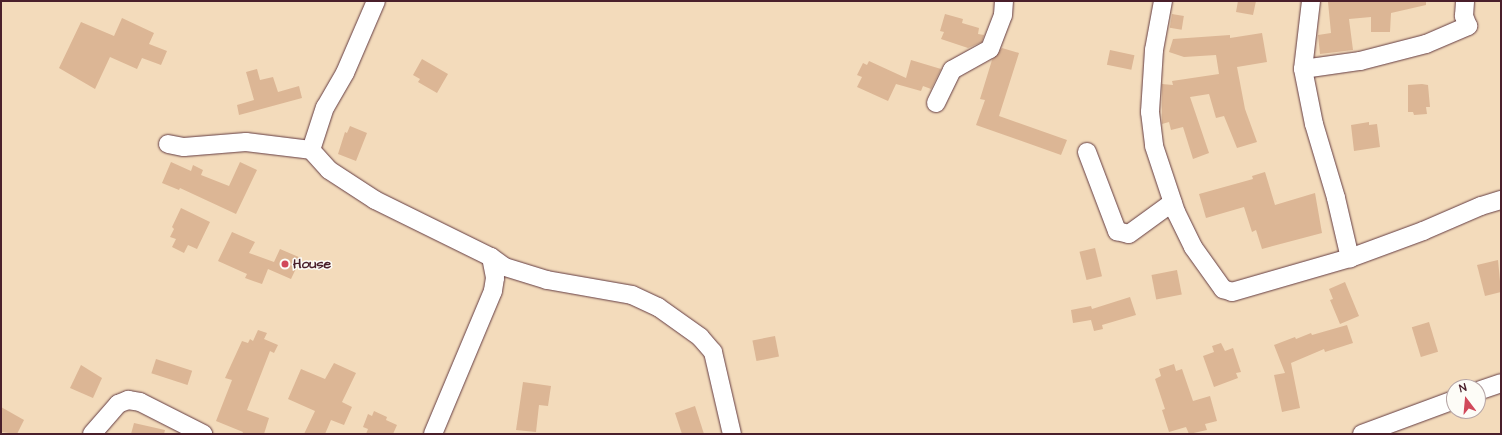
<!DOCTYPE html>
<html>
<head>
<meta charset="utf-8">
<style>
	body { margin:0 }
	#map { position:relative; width:1502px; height:435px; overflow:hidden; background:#f3dbbb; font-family:"Architects Daughter",sans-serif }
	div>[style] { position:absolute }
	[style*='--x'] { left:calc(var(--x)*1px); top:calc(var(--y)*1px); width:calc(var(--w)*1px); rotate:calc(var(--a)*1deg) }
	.building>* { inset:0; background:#dcb695; transform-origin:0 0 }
	.roads { filter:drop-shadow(0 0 1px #633b41) drop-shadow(0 0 1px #633b41) }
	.minor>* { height:18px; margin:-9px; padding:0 9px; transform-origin:9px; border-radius:9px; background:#fff }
	.dots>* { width:11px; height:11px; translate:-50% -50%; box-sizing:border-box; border:2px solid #fdfcf7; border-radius:50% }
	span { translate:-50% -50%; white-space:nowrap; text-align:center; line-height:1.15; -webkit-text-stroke:3px #fdfcf7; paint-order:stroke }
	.poi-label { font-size:14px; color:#4a1f2b; font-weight:700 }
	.left { translate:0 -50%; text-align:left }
	.frame { position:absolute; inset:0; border:2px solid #4a1f2b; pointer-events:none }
	.north { position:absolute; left:1446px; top:379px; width:40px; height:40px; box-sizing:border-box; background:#fdfcf7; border:1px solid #b5a4a5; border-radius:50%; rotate:344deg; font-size:11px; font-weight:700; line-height:16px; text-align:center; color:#4a1f2b }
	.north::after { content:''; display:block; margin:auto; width:14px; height:18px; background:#d1495b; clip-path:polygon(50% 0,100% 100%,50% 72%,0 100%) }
</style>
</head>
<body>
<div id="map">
	<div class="building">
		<i style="clip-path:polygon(1238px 1px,1256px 1px,1253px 15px,1236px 12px)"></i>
		<i style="clip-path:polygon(1426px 1px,1426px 5px,1391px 13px,1390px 32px,1371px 32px,1371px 17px,1349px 19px,1353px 50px,1320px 54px,1318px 35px,1331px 33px,1328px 2px)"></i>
		<i style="clip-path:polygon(945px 14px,963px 19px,962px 23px,979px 28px,978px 34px,984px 35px,982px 42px,968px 48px,941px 39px,944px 32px,940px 31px)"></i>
		<i style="left:1172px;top:14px;width:12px;height:14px;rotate:9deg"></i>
		<i style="clip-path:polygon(122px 18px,154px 33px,149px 44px,167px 51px,161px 65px,142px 58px,137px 69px,110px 57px,95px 89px,59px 68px,81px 22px,114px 36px)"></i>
		<i style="clip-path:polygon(1262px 33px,1267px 62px,1237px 67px,1245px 109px,1257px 142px,1237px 148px,1224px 116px,1216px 118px,1209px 94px,1190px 97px,1209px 153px,1193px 159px,1183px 127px,1171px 130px,1169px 122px,1162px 124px,1162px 84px,1173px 85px,1172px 81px,1219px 74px,1216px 55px,1184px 57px,1169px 52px,1173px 39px,1230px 35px,1230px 38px)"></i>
		<i style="clip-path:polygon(1002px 48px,1019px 53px,999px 116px,1067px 140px,1061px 155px,976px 125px,985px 100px,980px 99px,992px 60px)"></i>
		<i style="left:1110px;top:50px;width:25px;height:15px;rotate:12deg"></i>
		<i style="clip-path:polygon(422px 59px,448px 74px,437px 93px,418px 82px,420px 79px,413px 75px)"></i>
		<i style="clip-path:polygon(911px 60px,941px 69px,931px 89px,923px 86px,921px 91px,896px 84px,888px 101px,857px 87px,862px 77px,857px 75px,863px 63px,867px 65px,869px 61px,906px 78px)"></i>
		<i style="clip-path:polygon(257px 69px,260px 80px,273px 77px,278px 92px,299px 86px,302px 98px,239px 115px,237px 105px,254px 100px,246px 72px)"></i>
		<i style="clip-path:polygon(1422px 84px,1428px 85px,1430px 107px,1426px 107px,1427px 114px,1414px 115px,1413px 112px,1408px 112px,1408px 85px)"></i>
		<i style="clip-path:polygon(1369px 122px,1369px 125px,1377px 124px,1380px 147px,1354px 151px,1351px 125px)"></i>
		<i style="clip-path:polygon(350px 126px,367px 133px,356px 161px,338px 154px,345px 132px,347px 133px)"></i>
		<i style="clip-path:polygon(171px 162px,191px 171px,193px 165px,203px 170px,201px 175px,229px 186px,240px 162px,257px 170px,236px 214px,180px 188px,179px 190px,162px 183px)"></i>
		<i style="clip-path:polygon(1265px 172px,1275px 205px,1315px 193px,1322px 233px,1262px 249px,1256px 230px,1252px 232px,1244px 207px,1206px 218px,1199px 194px,1253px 179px,1252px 176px)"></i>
		<i style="clip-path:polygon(181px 208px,210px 222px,197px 249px,188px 245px,184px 253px,172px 247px,176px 239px,170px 237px,174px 229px,172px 227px)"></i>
		<i style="clip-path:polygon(232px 232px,255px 242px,249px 253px,274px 262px,280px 249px,301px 258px,291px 279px,268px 269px,262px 284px,245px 278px,247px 274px,218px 261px)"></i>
		<i style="left:1095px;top:248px;width:29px;height:16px;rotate:76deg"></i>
		<i style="clip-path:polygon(1498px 260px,1501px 292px,1485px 296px,1477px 265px)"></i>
		<i style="left:1177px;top:270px;width:25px;height:26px;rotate:79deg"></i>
		<i style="clip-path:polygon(1345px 282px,1359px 316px,1340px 324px,1330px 300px,1333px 299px,1329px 289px)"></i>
		<i style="clip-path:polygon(1130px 297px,1136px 315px,1102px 325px,1103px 329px,1094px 331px,1091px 320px,1073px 323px,1071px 310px,1091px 306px,1092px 309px)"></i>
		<i style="left:1429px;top:322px;width:31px;height:18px;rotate:73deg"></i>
		<i style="clip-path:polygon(1347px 325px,1353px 343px,1325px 352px,1324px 349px,1291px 363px,1300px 408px,1282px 412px,1274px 375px,1285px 373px,1274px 345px,1295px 337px,1296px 339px,1311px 333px,1312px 335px)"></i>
		<i style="clip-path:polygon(258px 330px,267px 333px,264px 339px,278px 345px,274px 353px,270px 351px,247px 410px,269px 418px,264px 434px,242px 434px,243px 432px,216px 421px,232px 380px,225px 378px,242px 341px,248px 343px,250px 339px,253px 341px)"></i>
		<i style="left:775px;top:336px;width:21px;height:23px;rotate:79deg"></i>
		<i style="clip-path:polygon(1221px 343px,1225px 351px,1233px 348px,1241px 372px,1236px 373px,1238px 378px,1214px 387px,1203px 356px,1214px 352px,1212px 346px)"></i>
		<i style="left:156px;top:359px;width:38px;height:15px;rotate:18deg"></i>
		<i style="clip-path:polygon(334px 363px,356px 373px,342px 402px,352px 407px,344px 425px,331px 420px,325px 434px,304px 434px,315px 411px,288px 399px,301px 369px,325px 379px)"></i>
		<i style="clip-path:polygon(1174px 364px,1176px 371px,1182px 369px,1193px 401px,1210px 396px,1217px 421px,1205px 424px,1207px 430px,1189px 434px,1186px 427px,1169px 432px,1162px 410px,1165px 409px,1155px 379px,1161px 376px,1159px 369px)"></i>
		<i style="clip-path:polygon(81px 365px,102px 378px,93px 398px,70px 388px)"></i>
		<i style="clip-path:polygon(523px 382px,551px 386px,548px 406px,539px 405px,536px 432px,516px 430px)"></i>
		<i style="clip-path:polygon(695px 406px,704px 434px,682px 434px,675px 413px)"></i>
		<i style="clip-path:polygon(1px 407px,24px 420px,17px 434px,1px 432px)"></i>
		<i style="clip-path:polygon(374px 411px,387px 417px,386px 420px,397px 425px,393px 434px,366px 434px,368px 429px,363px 427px,368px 414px,372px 416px)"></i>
		<i style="clip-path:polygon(134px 423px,165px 430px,164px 434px,131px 434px)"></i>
	</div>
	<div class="roads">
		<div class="minor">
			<i style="--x:376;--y:1;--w:78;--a:113.3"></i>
			<i style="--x:345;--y:73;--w:39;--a:120"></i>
			<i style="--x:325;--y:107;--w:45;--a:108"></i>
			<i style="--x:311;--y:150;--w:27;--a:48"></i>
			<i style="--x:329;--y:170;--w:55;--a:33.1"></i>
			<i style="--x:375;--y:200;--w:129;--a:26.2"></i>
			<i style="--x:491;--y:257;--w:21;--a:79"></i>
			<i style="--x:495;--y:278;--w:13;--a:99"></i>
			<i style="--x:493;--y:291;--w:155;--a:112.8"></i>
			<i style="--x:1163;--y:1;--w:50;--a:100.4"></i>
			<i style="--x:1154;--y:50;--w:62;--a:93.7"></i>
			<i style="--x:1150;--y:112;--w:34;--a:83"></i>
			<i style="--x:1154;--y:146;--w:70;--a:71.6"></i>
			<i style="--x:1176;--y:212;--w:39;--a:64"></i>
			<i style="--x:1193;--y:247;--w:52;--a:54.5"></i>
			<i style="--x:1223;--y:289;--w:9;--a:18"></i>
			<i style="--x:1232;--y:292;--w:123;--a:-16.1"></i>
			<i style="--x:1350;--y:258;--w:78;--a:-20.3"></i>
			<i style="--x:1423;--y:231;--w:63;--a:-23.3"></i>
			<i style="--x:1481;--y:206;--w:21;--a:-17"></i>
			<i style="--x:1311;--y:1;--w:68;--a:96.7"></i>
			<i style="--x:1303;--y:69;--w:56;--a:78.7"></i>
			<i style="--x:1314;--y:124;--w:77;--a:73.4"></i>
			<i style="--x:1336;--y:198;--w:62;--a:76.9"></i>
			<i style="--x:1303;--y:69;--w:58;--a:-8"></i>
			<i style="--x:1360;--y:61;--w:68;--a:-14.4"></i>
			<i style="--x:1426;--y:44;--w:46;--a:-23.2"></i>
			<i style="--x:1468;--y:26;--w:11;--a:-112"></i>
			<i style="--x:1464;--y:16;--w:15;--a:-86"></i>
			<i style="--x:936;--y:103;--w:37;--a:-64"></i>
			<i style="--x:952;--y:70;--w:43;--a:-28.9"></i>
			<i style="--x:990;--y:49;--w:36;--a:-69"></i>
			<i style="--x:1003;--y:15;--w:14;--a:-86"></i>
			<i style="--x:168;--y:144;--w:16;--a:11"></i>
			<i style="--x:184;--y:147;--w:62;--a:-4.6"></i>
			<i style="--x:246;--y:142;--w:65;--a:7"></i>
			<i style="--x:1087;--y:152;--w:85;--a:69.2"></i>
			<i style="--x:1117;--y:231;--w:12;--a:14"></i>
			<i style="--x:1129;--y:234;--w:54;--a:-36"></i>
			<i style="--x:491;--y:257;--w:17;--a:36"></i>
			<i style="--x:505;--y:267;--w:44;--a:17.2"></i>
			<i style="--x:547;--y:280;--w:86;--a:10"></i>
			<i style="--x:632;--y:295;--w:29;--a:25"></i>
			<i style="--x:658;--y:307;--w:52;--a:35.5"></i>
			<i style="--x:700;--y:337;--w:20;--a:49"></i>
			<i style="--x:713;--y:352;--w:84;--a:77"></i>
			<i style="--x:1478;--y:391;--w:24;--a:-19"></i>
			<i style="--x:92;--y:434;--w:40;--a:-49"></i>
			<i style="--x:118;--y:404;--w:11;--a:-22"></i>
			<i style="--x:128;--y:400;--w:12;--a:9"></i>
			<i style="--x:140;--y:402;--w:71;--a:26.9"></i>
			<i style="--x:1362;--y:434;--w:98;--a:-20.3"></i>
		</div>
	</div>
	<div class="dots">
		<i style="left:285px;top:264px;background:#d1495b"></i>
	</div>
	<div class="poi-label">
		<span class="left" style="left:293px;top:264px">House</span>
	</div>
	<div class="frame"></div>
	<div class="north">N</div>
</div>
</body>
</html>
